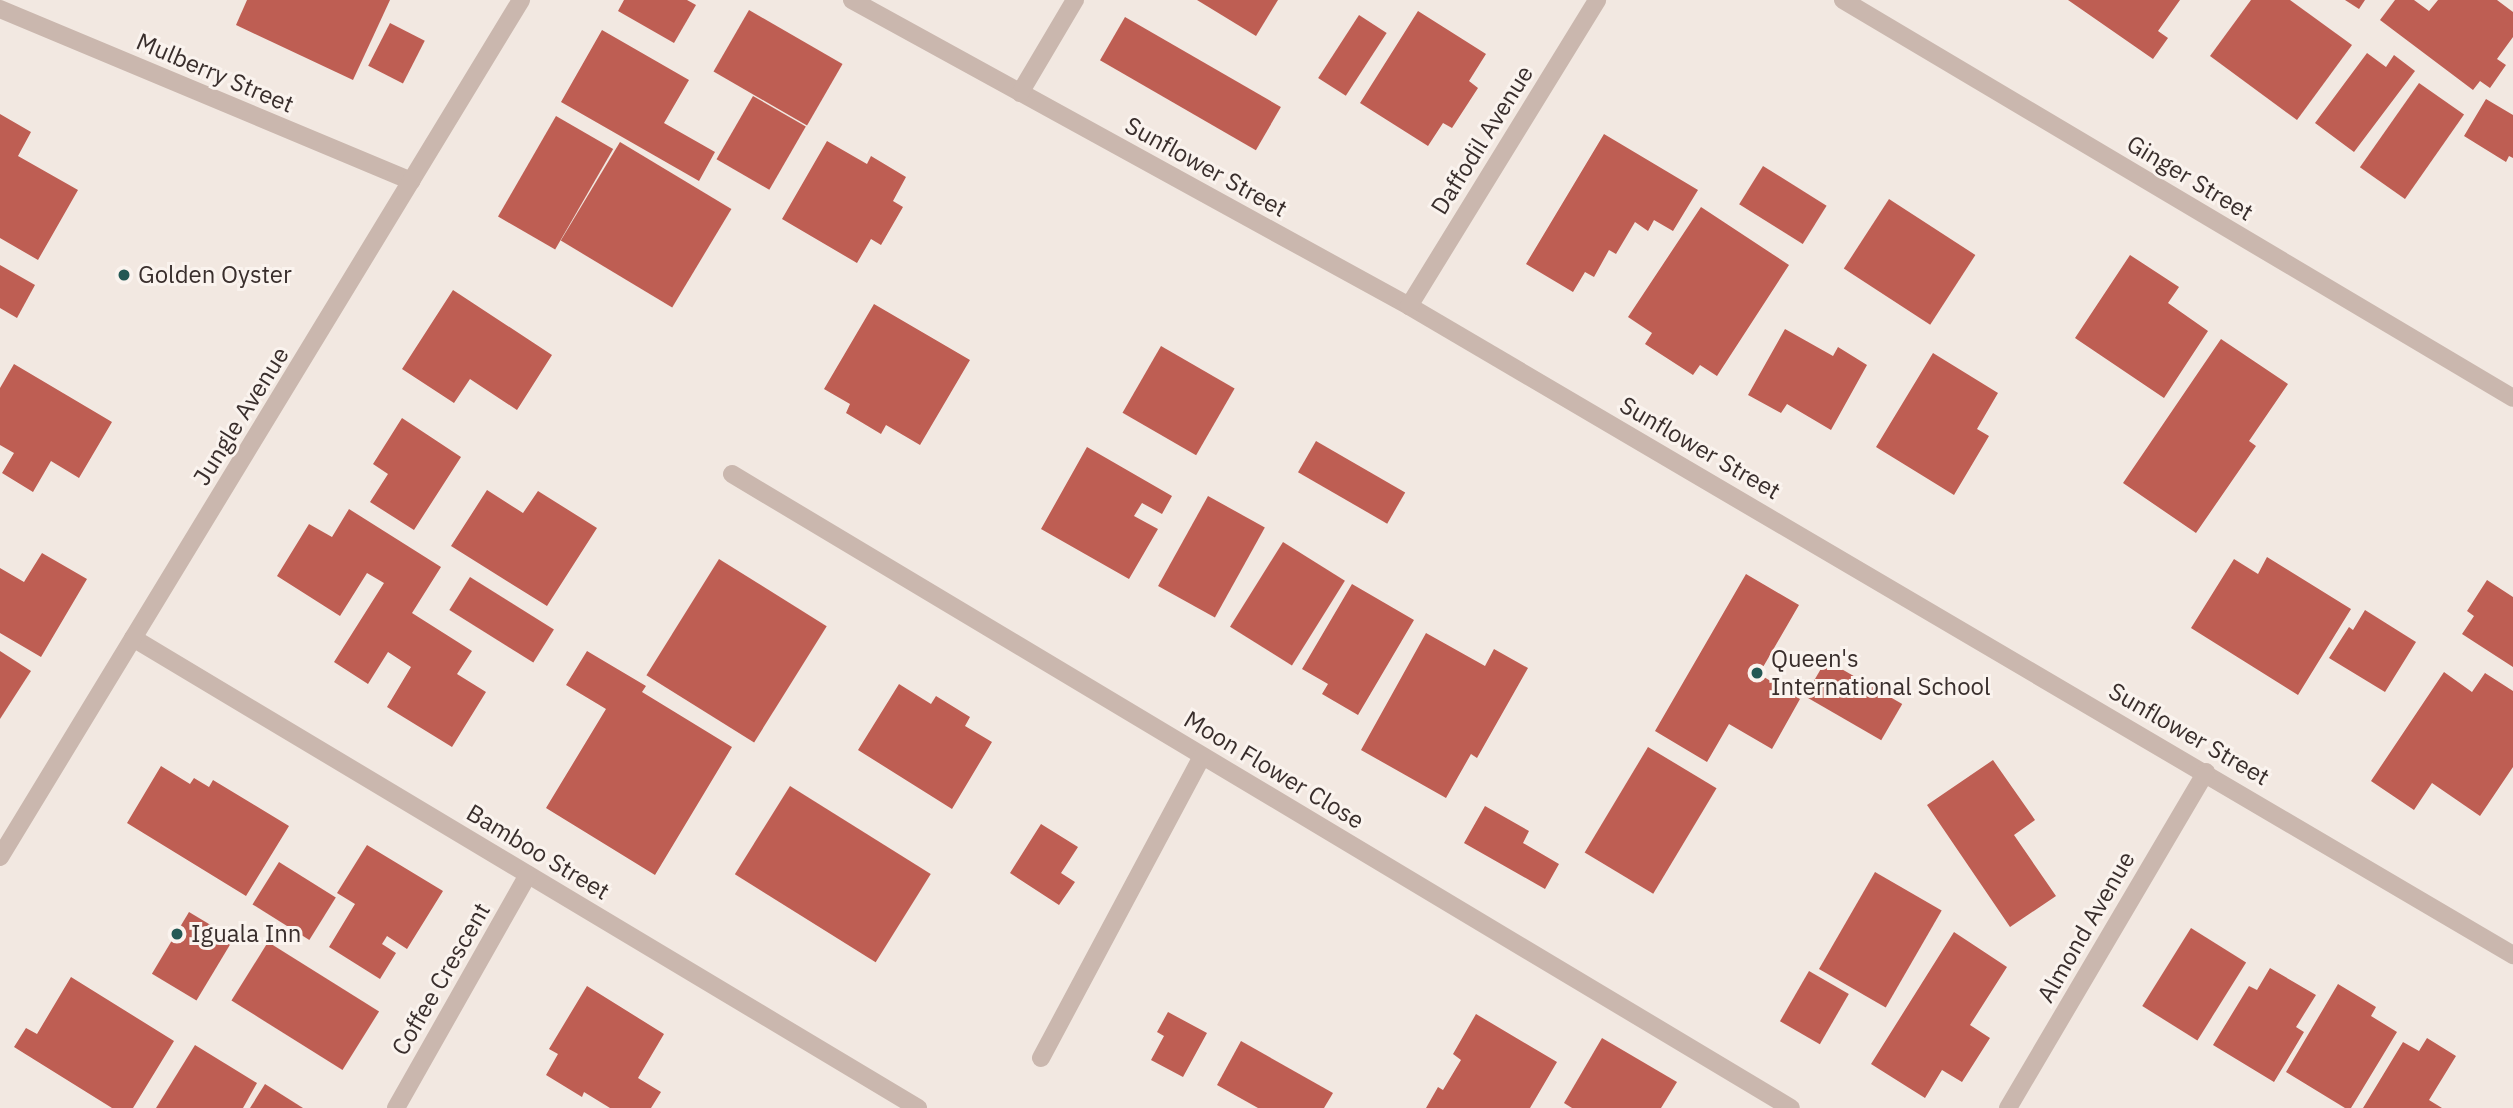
<!DOCTYPE html>
<html>
<head>
<meta charset="utf-8">
<style>
	body { margin:0 }
	#map { position:relative; width:2513px; height:1108px; overflow:hidden; background:#f2e8e1; font-family:"IBM Plex Sans",sans-serif }
	div>[style] { position:absolute }
	[style*='--x'] { left:calc(var(--x)*1px); top:calc(var(--y)*1px); width:calc(var(--w)*1px); rotate:calc(var(--a)*1deg) }
	.building>* { inset:0; background:#be5e53; transform-origin:0 0 }
	.minor>* { height:18px; margin:-9px; padding:0 9px; transform-origin:9px; border-radius:9px; background:#cab7ae }
	.dots>* { width:19px; height:19px; translate:-50% -50%; box-sizing:border-box; border:4px solid #faf3ee; border-radius:50% }
	span { translate:-50% -50%; white-space:nowrap; text-align:center; line-height:1.15; -webkit-text-stroke:6px #faf3ee; paint-order:stroke }
	.street-label { font-size:24px; color:#392e2c }
	.poi-label { font-size:24px; color:#392e2c }
	.left { translate:0 -50%; text-align:left }
</style>
</head>
<body>
<div id="map">
	<div class="building">
		<i style="clip-path:polygon(247px 0,390px 0,353px 80px,236px 25px)"></i>
		<i style="clip-path:polygon(624px 0,687px 0,696px 5px,674px 43px,618px 11px)"></i>
		<i style="clip-path:polygon(1197px 0,1278px 0,1256px 36px)"></i>
		<i style="clip-path:polygon(2068px 0,2180px 0,2158px 31px,2168px 38px,2153px 59px)"></i>
		<i style="clip-path:polygon(2251px 0,2290px 0,2352px 45px,2297px 120px,2210px 56px)"></i>
		<i style="clip-path:polygon(2345px 0,2365px 0,2359px 9px)"></i>
		<i style="clip-path:polygon(2395px 0,2414px 0,2429px 11px,2438px 0,2497px 0,2513px 12px,2513px 37px,2497px 59px,2506px 65px,2490px 88px,2480px 81px,2473px 90px,2380px 20px)"></i>
		<i style="left:749px;top:10px;width:108px;height:71px;rotate:30deg"></i>
		<i style="clip-path:polygon(1418px 11px,1486px 54px,1469px 81px,1478px 88px,1452px 128px,1443px 123px,1428px 146px,1360px 103px)"></i>
		<i style="left:1359px;top:15px;width:33px;height:75px;rotate:33deg"></i>
		<i style="left:1125px;top:17px;width:180px;height:50px;rotate:30deg"></i>
		<i style="left:390px;top:23px;width:39px;height:48px;rotate:27deg"></i>
		<i style="clip-path:polygon(602px 30px,689px 80px,664px 123px,715px 152px,699px 181px,561px 102px)"></i>
		<i style="clip-path:polygon(2367px 53px,2386px 67px,2394px 55px,2415px 71px,2354px 152px,2315px 123px)"></i>
		<i style="left:2419px;top:83px;width:55px;height:103px;rotate:35deg"></i>
		<i style="left:753px;top:96px;width:61px;height:73px;rotate:30deg"></i>
		<i style="clip-path:polygon(2486px 99px,2513px 115px,2513px 158px,2509px 156px,2506px 162px,2464px 136px)"></i>
		<i style="clip-path:polygon(0 114px,31px 132px,18px 156px,78px 190px,38px 260px,0 238px)"></i>
		<i style="left:556px;top:116px;width:66px;height:116px;rotate:30deg"></i>
		<i style="clip-path:polygon(1604px 134px,1698px 190px,1673px 231px,1654px 220px,1648px 231px,1635px 222px,1616px 254px,1609px 250px,1594px 277px,1585px 272px,1573px 292px,1526px 264px)"></i>
		<i style="clip-path:polygon(827px 141px,867px 164px,871px 156px,906px 177px,893px 201px,903px 207px,881px 245px,871px 239px,857px 263px,782px 219px)"></i>
		<i style="left:620px;top:142px;width:130px;height:115px;rotate:31deg"></i>
		<i style="left:1763px;top:166px;width:75px;height:45px;rotate:32deg"></i>
		<i style="left:1889px;top:199px;width:103px;height:83px;rotate:33deg"></i>
		<i style="clip-path:polygon(1701px 207px,1789px 265px,1717px 376px,1700px 365px,1693px 375px,1645px 344px,1652px 333px,1628px 317px)"></i>
		<i style="clip-path:polygon(2130px 255px,2179px 287px,2168px 303px,2208px 331px,2164px 398px,2075px 338px)"></i>
		<i style="clip-path:polygon(0 265px,35px 285px,17px 318px,0 308px)"></i>
		<i style="clip-path:polygon(453px 290px,552px 355px,517px 410px,470px 379px,454px 403px,402px 369px)"></i>
		<i style="clip-path:polygon(874px 304px,970px 360px,920px 445px,886px 425px,881px 434px,846px 413px,850px 404px,824px 389px)"></i>
		<i style="clip-path:polygon(1785px 329px,1833px 356px,1838px 347px,1867px 365px,1831px 430px,1787px 404px,1781px 413px,1748px 395px)"></i>
		<i style="clip-path:polygon(2221px 339px,2288px 384px,2249px 441px,2256px 446px,2196px 533px,2123px 483px)"></i>
		<i style="left:1161px;top:346px;width:85px;height:77px;rotate:30deg"></i>
		<i style="clip-path:polygon(1933px 353px,1998px 393px,1977px 429px,1989px 436px,1954px 495px,1876px 447px)"></i>
		<i style="clip-path:polygon(14px 364px,112px 422px,79px 478px,51px 461px,33px 492px,2px 473px,14px 453px,0 445px,0 388px)"></i>
		<i style="clip-path:polygon(402px 418px,461px 457px,414px 530px,370px 502px,388px 474px,373px 464px)"></i>
		<i style="left:1316px;top:441px;width:103px;height:36px;rotate:30deg"></i>
		<i style="clip-path:polygon(1087px 447px,1172px 496px,1162px 514px,1142px 503px,1134px 516px,1158px 529px,1129px 579px,1041px 529px)"></i>
		<i style="clip-path:polygon(487px 490px,523px 513px,538px 491px,597px 528px,547px 606px,451px 546px)"></i>
		<i style="left:1208px;top:496px;width:65px;height:103px;rotate:29deg"></i>
		<i style="clip-path:polygon(349px 509px,441px 567px,412px 613px,472px 651px,457px 674px,486px 692px,452px 747px,387px 707px,411px 667px,388px 652px,368px 684px,334px 662px,384px 583px,367px 573px,340px 616px,277px 576px,309px 524px,332px 537px)"></i>
		<i style="left:1283px;top:542px;width:73px;height:100px;rotate:32deg"></i>
		<i style="clip-path:polygon(42px 553px,87px 579px,41px 657px,0 633px,0 568px,24px 582px)"></i>
		<i style="clip-path:polygon(2267px 557px,2351px 609px,2298px 695px,2191px 628px,2234px 559px,2258px 574px)"></i>
		<i style="left:719px;top:559px;width:127px;height:137px;rotate:32deg"></i>
		<i style="clip-path:polygon(1746px 574px,1799px 605px,1759px 674px,1800px 699px,1772px 749px,1729px 724px,1707px 762px,1655px 731px)"></i>
		<i style="left:470px;top:577px;width:99px;height:39px;rotate:32deg"></i>
		<i style="clip-path:polygon(2487px 580px,2513px 597px,2513px 667px,2462px 634px,2474px 616px,2467px 611px)"></i>
		<i style="clip-path:polygon(1352px 584px,1414px 620px,1358px 715px,1322px 694px,1328px 684px,1302px 669px)"></i>
		<i style="clip-path:polygon(2365px 610px,2416px 642px,2385px 692px,2329px 658px,2349px 627px,2353px 630px)"></i>
		<i style="clip-path:polygon(1426px 633px,1485px 666px,1494px 649px,1528px 668px,1477px 758px,1471px 754px,1446px 798px,1361px 750px)"></i>
		<i style="clip-path:polygon(0 651px,31px 671px,0 719px)"></i>
		<i style="clip-path:polygon(587px 651px,646px 686px,642px 692px,732px 747px,655px 875px,546px 808px,606px 709px,566px 685px)"></i>
		<i style="left:1826px;top:660px;width:88px;height:42px;rotate:30deg"></i>
		<i style="clip-path:polygon(2444px 672px,2472px 692px,2485px 673px,2513px 691px,2513px 767px,2480px 816px,2432px 783px,2414px 810px,2371px 781px)"></i>
		<i style="clip-path:polygon(899px 684px,931px 704px,936px 696px,970px 717px,965px 726px,992px 742px,952px 809px,858px 750px)"></i>
		<i style="left:1648px;top:747px;width:80px;height:123px;rotate:31deg"></i>
		<i style="clip-path:polygon(1993px 760px,2035px 820px,2014px 835px,2056px 896px,2010px 927px,1927px 805px)"></i>
		<i style="clip-path:polygon(161px 766px,190px 784px,194px 778px,209px 787px,213px 780px,289px 826px,246px 896px,127px 823px)"></i>
		<i style="left:790px;top:786px;width:166px;height:104px;rotate:32deg"></i>
		<i style="clip-path:polygon(1485px 806px,1529px 831px,1523px 843px,1559px 864px,1545px 889px,1464px 843px)"></i>
		<i style="clip-path:polygon(1041px 824px,1078px 847px,1061px 873px,1075px 882px,1059px 905px,1010px 873px)"></i>
		<i style="clip-path:polygon(367px 845px,443px 891px,407px 949px,387px 936px,382px 944px,396px 953px,380px 979px,329px 947px,355px 904px,337px 893px)"></i>
		<i style="left:279px;top:862px;width:67px;height:50px;rotate:32deg"></i>
		<i style="left:1875px;top:872px;width:77px;height:112px;rotate:30deg"></i>
		<i style="left:189px;top:912px;width:52px;height:72px;rotate:31deg"></i>
		<i style="left:2191px;top:928px;width:65px;height:92px;rotate:32deg"></i>
		<i style="clip-path:polygon(1954px 932px,2007px 967px,1970px 1025px,1990px 1038px,1962px 1082px,1942px 1070px,1925px 1098px,1871px 1064px)"></i>
		<i style="left:268px;top:942px;width:131px;height:69px;rotate:32deg"></i>
		<i style="clip-path:polygon(2270px 968px,2316px 995px,2296px 1027px,2304px 1032px,2274px 1082px,2213px 1045px,2249px 986px,2257px 990px)"></i>
		<i style="left:1809px;top:971px;width:46px;height:58px;rotate:30deg"></i>
		<i style="clip-path:polygon(71px 977px,174px 1041px,133px 1108px,112px 1108px,14px 1047px,26px 1028px,37px 1034px)"></i>
		<i style="clip-path:polygon(2338px 984px,2376px 1007px,2371px 1016px,2397px 1032px,2351px 1108px,2345px 1108px,2286px 1072px)"></i>
		<i style="clip-path:polygon(587px 986px,664px 1034px,638px 1078px,661px 1092px,651px 1108px,610px 1108px,584px 1092px,582px 1097px,546px 1075px,558px 1054px,549px 1049px)"></i>
		<i style="clip-path:polygon(1168px 1012px,1207px 1033px,1183px 1077px,1151px 1060px,1164px 1036px,1157px 1032px)"></i>
		<i style="clip-path:polygon(1476px 1014px,1557px 1062px,1530px 1108px,1426px 1108px,1438px 1087px,1443px 1090px,1461px 1060px,1453px 1054px)"></i>
		<i style="clip-path:polygon(1602px 1038px,1677px 1082px,1661px 1108px,1572px 1108px,1564px 1103px)"></i>
		<i style="clip-path:polygon(2427px 1038px,2456px 1056px,2429px 1100px,2442px 1108px,2363px 1108px,2403px 1042px,2419px 1051px)"></i>
		<i style="clip-path:polygon(1241px 1041px,1333px 1093px,1324px 1108px,1258px 1108px,1217px 1085px)"></i>
		<i style="clip-path:polygon(195px 1045px,257px 1083px,243px 1108px,156px 1108px)"></i>
		<i style="clip-path:polygon(265px 1084px,303px 1108px,250px 1108px)"></i>
	</div>
	<div class="minor">
		<i style="--x:852;--y:0;--w:636;--a:28.78"></i>
		<i style="--x:1409;--y:306;--w:1281;--a:30.45"></i>
		<i style="--x:1843;--y:0;--w:779;--a:30.71"></i>
		<i style="--x:0;--y:9;--w:446;--a:22.7"></i>
		<i style="--x:1020;--y:93;--w:108;--a:-59.4"></i>
		<i style="--x:1409;--y:306;--w:359;--a:-58.4"></i>
		<i style="--x:732;--y:474;--w:1234;--a:30.91"></i>
		<i style="--x:133;--y:638;--w:915;--a:30.91"></i>
		<i style="--x:0;--y:857;--w:1003;--a:-58.7"></i>
		<i style="--x:1041;--y:1058;--w:342;--a:-61.9"></i>
		<i style="--x:396;--y:1108;--w:268;--a:-60.5"></i>
		<i style="--x:2008;--y:1108;--w:390;--a:-59.5"></i>
	</div>
	<div class="dots">
		<i style="left:124px;top:275px;background:#235854"></i>
		<i style="left:1757px;top:673px;background:#235854"></i>
		<i style="left:177px;top:934px;background:#235854"></i>
	</div>
	<div class="street-label">
		<span style="left:215px;top:73px;rotate:23deg">Mulberry Street</span>
		<span style="left:1482px;top:140px;rotate:-58deg">Daffodil Avenue</span>
		<span style="left:1206px;top:167px;rotate:29deg">Sunflower Street</span>
		<span style="left:2190px;top:178px;rotate:31deg">Ginger Street</span>
		<span style="left:241px;top:416px;rotate:-58deg">Jungle Avenue</span>
		<span style="left:1700px;top:448px;rotate:30deg">Sunflower Street</span>
		<span style="left:2189px;top:734px;rotate:30deg">Sunflower Street</span>
		<span style="left:1274px;top:770px;rotate:31deg">Moon Flower Close</span>
		<span style="left:538px;top:852px;rotate:31deg">Bamboo Street</span>
		<span style="left:2086px;top:927px;rotate:-60deg">Almond Avenue</span>
		<span style="left:441px;top:979px;rotate:-60deg">Coffee Crescent</span>
	</div>
	<div class="poi-label">
		<span class="left" style="left:138px;top:275px">Golden Oyster</span>
		<span class="left" style="left:1771px;top:673px">Queen's<br>International School</span>
		<span class="left" style="left:191px;top:934px">Iguala Inn</span>
	</div>
</div>
</body>
</html>
